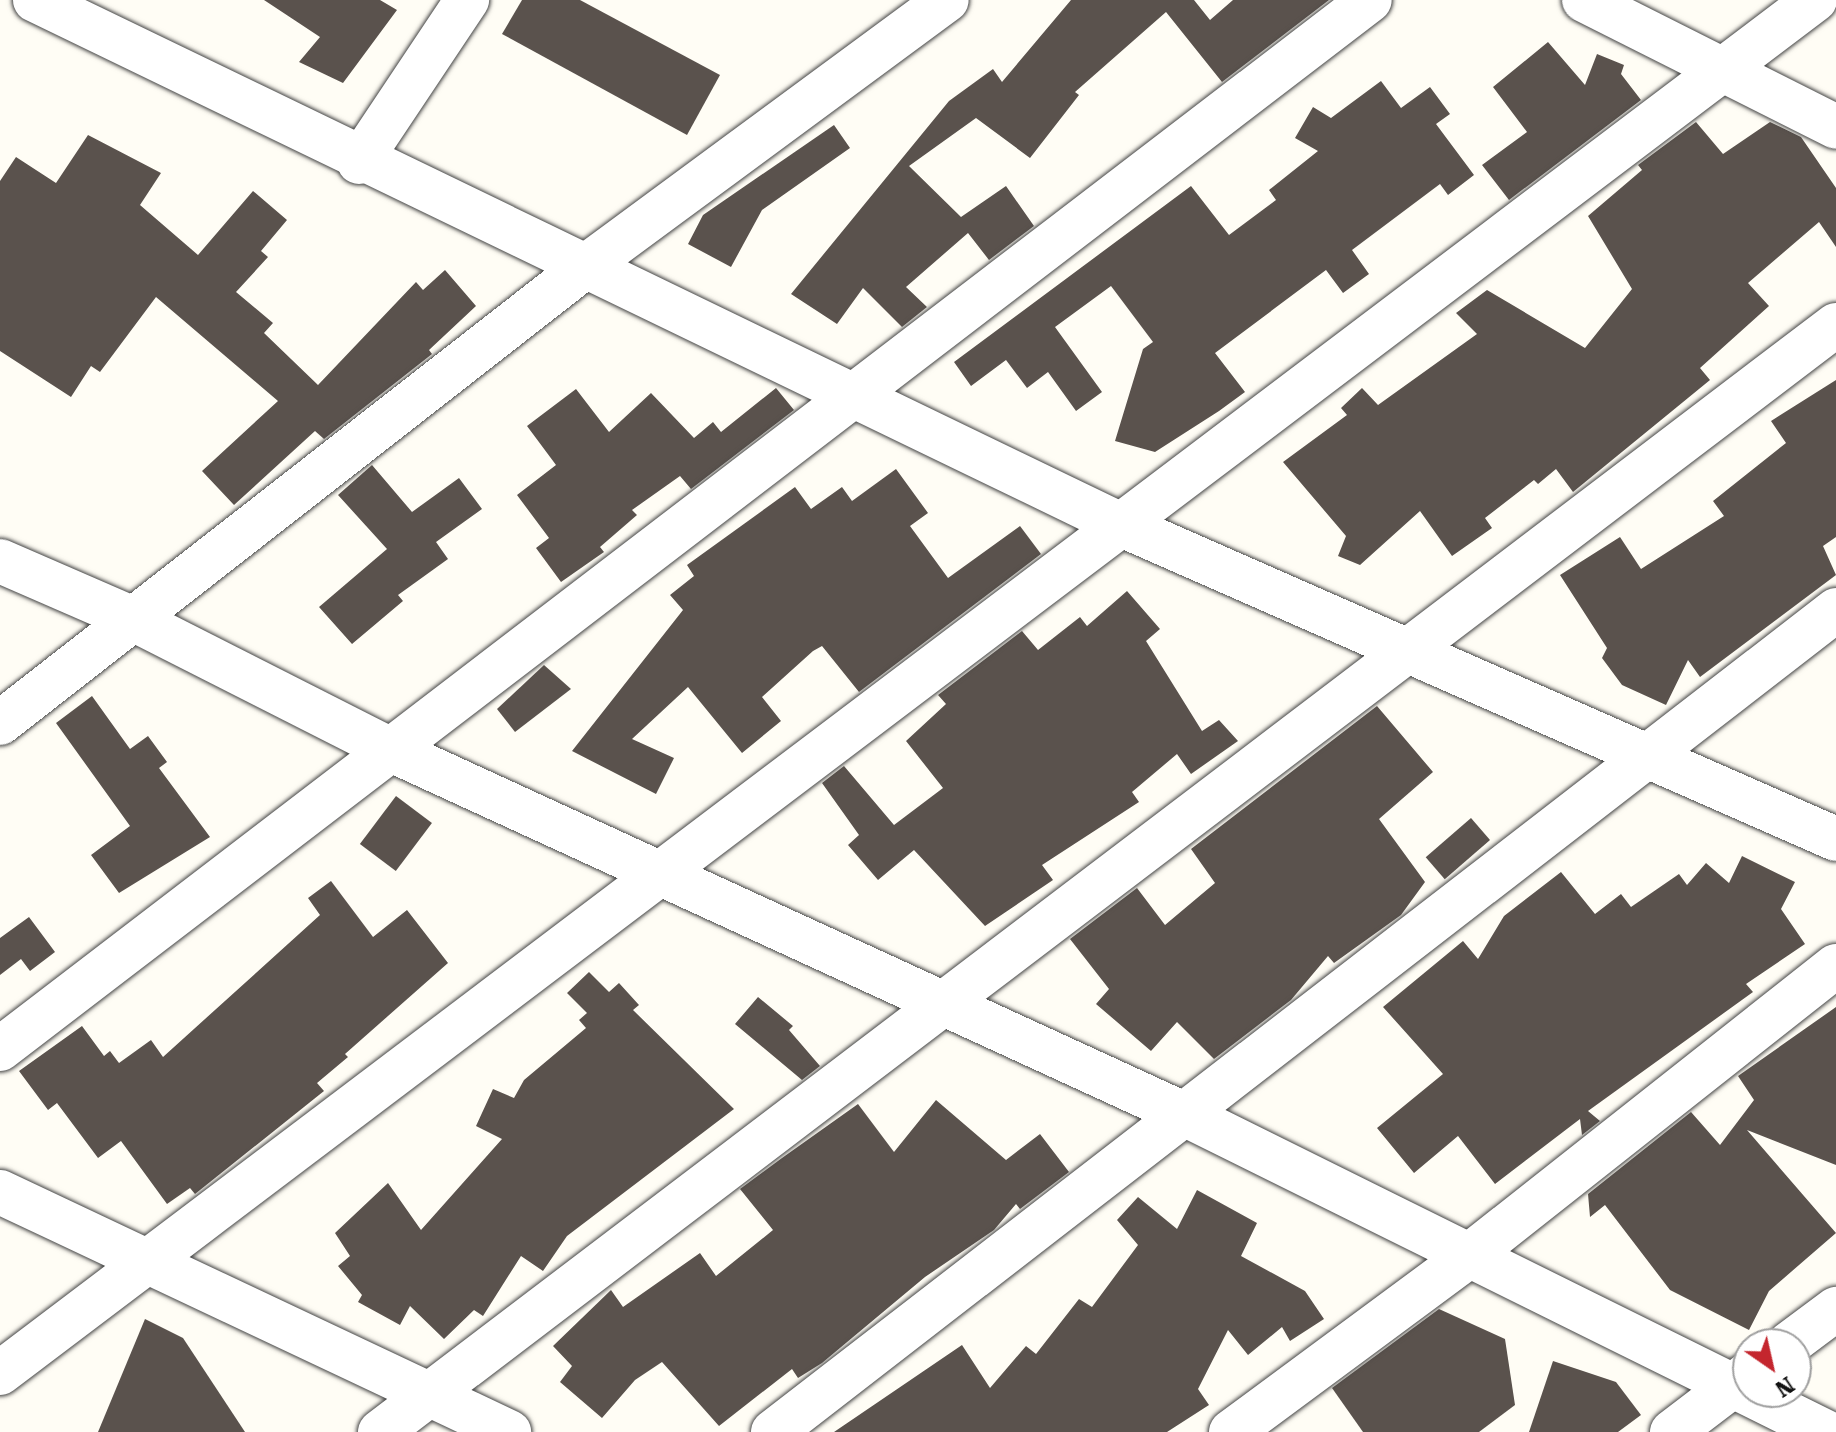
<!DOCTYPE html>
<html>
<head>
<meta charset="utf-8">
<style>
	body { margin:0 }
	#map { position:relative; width:1836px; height:1432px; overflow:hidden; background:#fffdf5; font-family:"Roboto Serif",serif }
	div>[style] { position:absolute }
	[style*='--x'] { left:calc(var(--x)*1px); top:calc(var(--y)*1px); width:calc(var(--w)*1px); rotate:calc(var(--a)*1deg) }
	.building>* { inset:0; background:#5a524d; transform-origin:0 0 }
	.roads { filter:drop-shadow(0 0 2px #444) drop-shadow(0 0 2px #444) }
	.minor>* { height:44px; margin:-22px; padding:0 22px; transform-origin:22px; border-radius:22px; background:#fff }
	span { translate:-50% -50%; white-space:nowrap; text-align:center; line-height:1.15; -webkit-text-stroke:8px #fff; paint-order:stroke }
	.north { position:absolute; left:1732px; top:1328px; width:80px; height:80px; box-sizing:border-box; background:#fff; border:2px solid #a0a0a0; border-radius:50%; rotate:146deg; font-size:22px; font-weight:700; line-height:32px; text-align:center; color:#111 }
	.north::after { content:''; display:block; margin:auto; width:28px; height:36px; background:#c4262e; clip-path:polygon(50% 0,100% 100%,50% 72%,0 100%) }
</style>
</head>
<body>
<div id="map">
	<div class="building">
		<i style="clip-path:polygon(264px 0,380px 0,397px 10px,343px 83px,299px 62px,320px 37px)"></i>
		<i style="clip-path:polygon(522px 0,580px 0,720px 75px,687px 135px,502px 34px)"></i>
		<i style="clip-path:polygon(1071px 0,1194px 0,1210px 20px,1233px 0,1329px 0,1222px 82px,1166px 12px,1075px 92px,1079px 95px,1030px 158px,976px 118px,909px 166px,961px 217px,1006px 186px,1034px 226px,989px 260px,968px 233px,906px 287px,927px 307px,902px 327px,863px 288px,837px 324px,791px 294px,949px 101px,993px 69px,1002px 82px)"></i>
		<i style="clip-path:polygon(1548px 42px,1585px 85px,1597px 54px,1624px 65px,1621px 74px,1641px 100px,1509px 200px,1482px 165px,1527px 132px,1493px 87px)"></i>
		<i style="clip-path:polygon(1381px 81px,1401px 108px,1430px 87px,1450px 114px,1436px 124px,1474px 175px,1448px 195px,1440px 184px,1352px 250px,1369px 274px,1343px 293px,1326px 270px,1215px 353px,1245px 392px,1219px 411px,1155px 452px,1115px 441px,1143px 349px,1153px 342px,1111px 286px,1055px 327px,1102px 392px,1076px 411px,1048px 372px,1027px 388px,1006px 360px,971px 386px,954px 362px,1191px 186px,1229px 235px,1276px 200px,1269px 190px,1318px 151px,1295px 138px,1313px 107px,1331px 118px)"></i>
		<i style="clip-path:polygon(1696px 122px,1723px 154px,1770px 122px,1801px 137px,1836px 188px,1836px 247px,1819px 222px,1748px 283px,1769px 306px,1700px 368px,1710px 380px,1573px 492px,1556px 469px,1538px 484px,1534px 480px,1485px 518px,1492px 528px,1452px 556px,1420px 511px,1360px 565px,1338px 556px,1346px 536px,1283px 462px,1347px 415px,1341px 408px,1362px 388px,1378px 405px,1477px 334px,1456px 313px,1487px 290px,1585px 348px,1632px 289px,1588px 216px,1642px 170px,1638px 165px)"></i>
		<i style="clip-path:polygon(834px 125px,850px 148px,762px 210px,731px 267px,688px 244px,703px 215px)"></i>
		<i style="clip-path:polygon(88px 135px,161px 173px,140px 205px,198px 255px,253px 191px,287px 220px,261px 251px,268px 257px,236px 292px,273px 323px,264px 333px,318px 385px,416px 282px,423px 290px,445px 270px,476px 306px,429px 350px,432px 354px,324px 439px,315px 431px,234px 505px,202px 471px,278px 401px,156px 297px,100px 372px,91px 366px,71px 397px,0 351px,0 181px,16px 157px,56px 183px)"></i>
		<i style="clip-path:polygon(1836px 380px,1836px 537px,1823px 546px,1836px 575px,1700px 677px,1688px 660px,1666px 705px,1622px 685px,1602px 658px,1607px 648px,1560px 575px,1620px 537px,1641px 569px,1724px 516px,1713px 501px,1786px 443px,1771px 421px)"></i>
		<i style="clip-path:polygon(776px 388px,794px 410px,691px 489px,680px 476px,632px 510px,637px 515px,600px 547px,604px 552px,561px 582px,536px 548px,549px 538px,517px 495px,556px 465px,527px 426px,576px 389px,609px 432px,651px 393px,694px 438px,713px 422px,721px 432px)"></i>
		<i style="clip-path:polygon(372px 465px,412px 512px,459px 478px,482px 509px,436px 542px,448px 559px,398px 595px,403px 601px,352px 644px,319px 607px,387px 549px,338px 495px)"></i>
		<i style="clip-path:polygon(896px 469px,928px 513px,910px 526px,948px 578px,1020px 526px,1041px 554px,859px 692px,822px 646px,813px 651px,762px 697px,781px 721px,742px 753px,688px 687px,632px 739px,674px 758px,656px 794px,572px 751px,683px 610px,670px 595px,694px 576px,687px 565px,795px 487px,811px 509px,842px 487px,852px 501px)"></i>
		<i style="clip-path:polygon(1127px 591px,1160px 629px,1146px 641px,1202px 731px,1219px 720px,1238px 741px,1191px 774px,1177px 754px,1132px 792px,1139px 802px,1042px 865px,1053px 880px,985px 926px,914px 850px,878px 880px,848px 845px,859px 835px,822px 783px,844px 766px,894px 825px,943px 788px,906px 741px,946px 704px,938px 695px,1022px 631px,1038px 650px,1080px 617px,1087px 626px)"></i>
		<i style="clip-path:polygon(544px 665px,571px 689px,515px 732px,497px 709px)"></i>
		<i style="clip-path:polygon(92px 696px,130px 749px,148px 736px,167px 762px,159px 768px,210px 837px,119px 893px,91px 855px,130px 826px,56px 723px)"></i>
		<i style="clip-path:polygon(1377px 706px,1433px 772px,1379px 819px,1425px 882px,1401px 915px,1334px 963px,1328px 956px,1291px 1000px,1214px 1059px,1177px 1022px,1151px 1051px,1096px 1004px,1109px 989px,1070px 939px,1137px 888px,1165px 925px,1215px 883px,1191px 849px)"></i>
		<i style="left:396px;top:796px;width:45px;height:60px;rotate:37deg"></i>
		<i style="left:1471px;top:818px;width:29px;height:60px;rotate:49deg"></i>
		<i style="clip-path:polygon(1742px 856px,1795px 882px,1781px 909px,1805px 944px,1746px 984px,1753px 992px,1588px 1111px,1600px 1121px,1582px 1135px,1580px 1119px,1495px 1184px,1458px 1136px,1414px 1173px,1377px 1128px,1443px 1074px,1383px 1007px,1463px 941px,1478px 959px,1504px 916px,1561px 872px,1595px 914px,1621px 894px,1631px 907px,1679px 874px,1687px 885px,1706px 863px,1729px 883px)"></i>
		<i style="clip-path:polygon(331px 881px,373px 937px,407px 910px,448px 963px,345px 1054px,348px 1057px,317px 1083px,324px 1091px,195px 1194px,190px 1188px,167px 1204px,121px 1141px,98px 1158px,57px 1103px,48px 1110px,19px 1071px,82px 1026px,104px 1056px,110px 1051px,119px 1063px,151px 1040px,163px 1057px,320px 915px,308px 898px)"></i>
		<i style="clip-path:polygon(29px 917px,55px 952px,30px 971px,21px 959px,0 975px,0 938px)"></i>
		<i style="clip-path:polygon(589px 972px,609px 992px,619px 983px,639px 1005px,633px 1010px,734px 1109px,567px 1236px,543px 1271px,521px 1256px,483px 1316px,474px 1310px,444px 1339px,410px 1306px,400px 1325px,358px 1302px,362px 1295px,338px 1266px,350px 1256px,335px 1233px,388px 1183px,421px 1230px,502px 1139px,476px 1126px,493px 1089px,514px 1098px,524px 1080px,586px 1028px,579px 1020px,587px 1013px,567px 993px)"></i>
		<i style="clip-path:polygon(758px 997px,793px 1026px,789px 1030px,820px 1066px,802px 1080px,735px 1024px)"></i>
		<i style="clip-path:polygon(1836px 1007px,1836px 1165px,1747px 1130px,1836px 1233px,1769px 1291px,1749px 1330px,1670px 1290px,1605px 1205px,1590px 1217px,1588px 1194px,1691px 1112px,1720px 1145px,1754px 1100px,1738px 1076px)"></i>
		<i style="clip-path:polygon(936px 1100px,1006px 1160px,1040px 1134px,1069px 1172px,1020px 1209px,1016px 1204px,994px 1230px,925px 1277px,822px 1363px,798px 1378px,792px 1369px,719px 1426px,662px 1362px,635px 1380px,602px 1418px,560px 1382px,572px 1366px,553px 1346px,611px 1290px,623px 1307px,700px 1253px,716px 1276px,773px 1230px,740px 1189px,782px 1158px,858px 1104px,894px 1152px)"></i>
		<i style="clip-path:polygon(1197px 1190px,1257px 1223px,1241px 1256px,1305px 1291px,1324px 1319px,1290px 1341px,1282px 1327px,1248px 1355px,1228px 1330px,1198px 1389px,1209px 1405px,1167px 1432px,834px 1432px,962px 1345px,990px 1388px,1026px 1346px,1036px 1354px,1079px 1299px,1092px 1307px,1138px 1245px,1117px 1220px,1138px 1197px,1177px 1229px)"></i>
		<i style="clip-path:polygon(1439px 1309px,1505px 1339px,1515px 1405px,1479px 1432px,1363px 1432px,1332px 1388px)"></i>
		<i style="clip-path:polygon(145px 1319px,183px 1338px,245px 1432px,98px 1432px)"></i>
		<i style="clip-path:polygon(1553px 1361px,1616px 1382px,1641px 1415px,1618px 1432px,1529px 1432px)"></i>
	</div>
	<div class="roads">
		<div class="minor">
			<i style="--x:35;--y:0;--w:1202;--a:25.8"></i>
			<i style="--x:1117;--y:523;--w:785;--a:23.73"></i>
			<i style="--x:1584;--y:0;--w:282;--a:26.7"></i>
			<i style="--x:359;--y:162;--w:195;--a:-56.3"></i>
			<i style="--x:0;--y:561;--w:143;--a:23.5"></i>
			<i style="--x:131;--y:618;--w:292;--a:26.9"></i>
			<i style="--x:391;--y:750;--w:875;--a:24.66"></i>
			<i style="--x:1186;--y:1115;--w:714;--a:26.35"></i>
			<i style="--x:0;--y:723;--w:743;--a:-37.95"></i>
			<i style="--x:586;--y:266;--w:448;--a:-36.4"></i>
			<i style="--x:0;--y:1049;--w:1725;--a:-37.44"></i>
			<i style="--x:0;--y:1192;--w:563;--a:25.24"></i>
			<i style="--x:1789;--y:1344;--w:59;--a:-36.7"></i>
			<i style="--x:0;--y:1373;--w:2276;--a:-37.11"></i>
			<i style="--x:380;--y:1432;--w:1829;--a:-37.25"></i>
			<i style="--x:773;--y:1432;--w:1344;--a:-37.71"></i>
			<i style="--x:1231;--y:1432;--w:292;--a:-36.5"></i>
			<i style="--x:1466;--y:1258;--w:471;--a:-38.3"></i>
			<i style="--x:1672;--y:1432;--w:96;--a:-37.3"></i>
		</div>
	</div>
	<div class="north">N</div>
</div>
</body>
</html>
